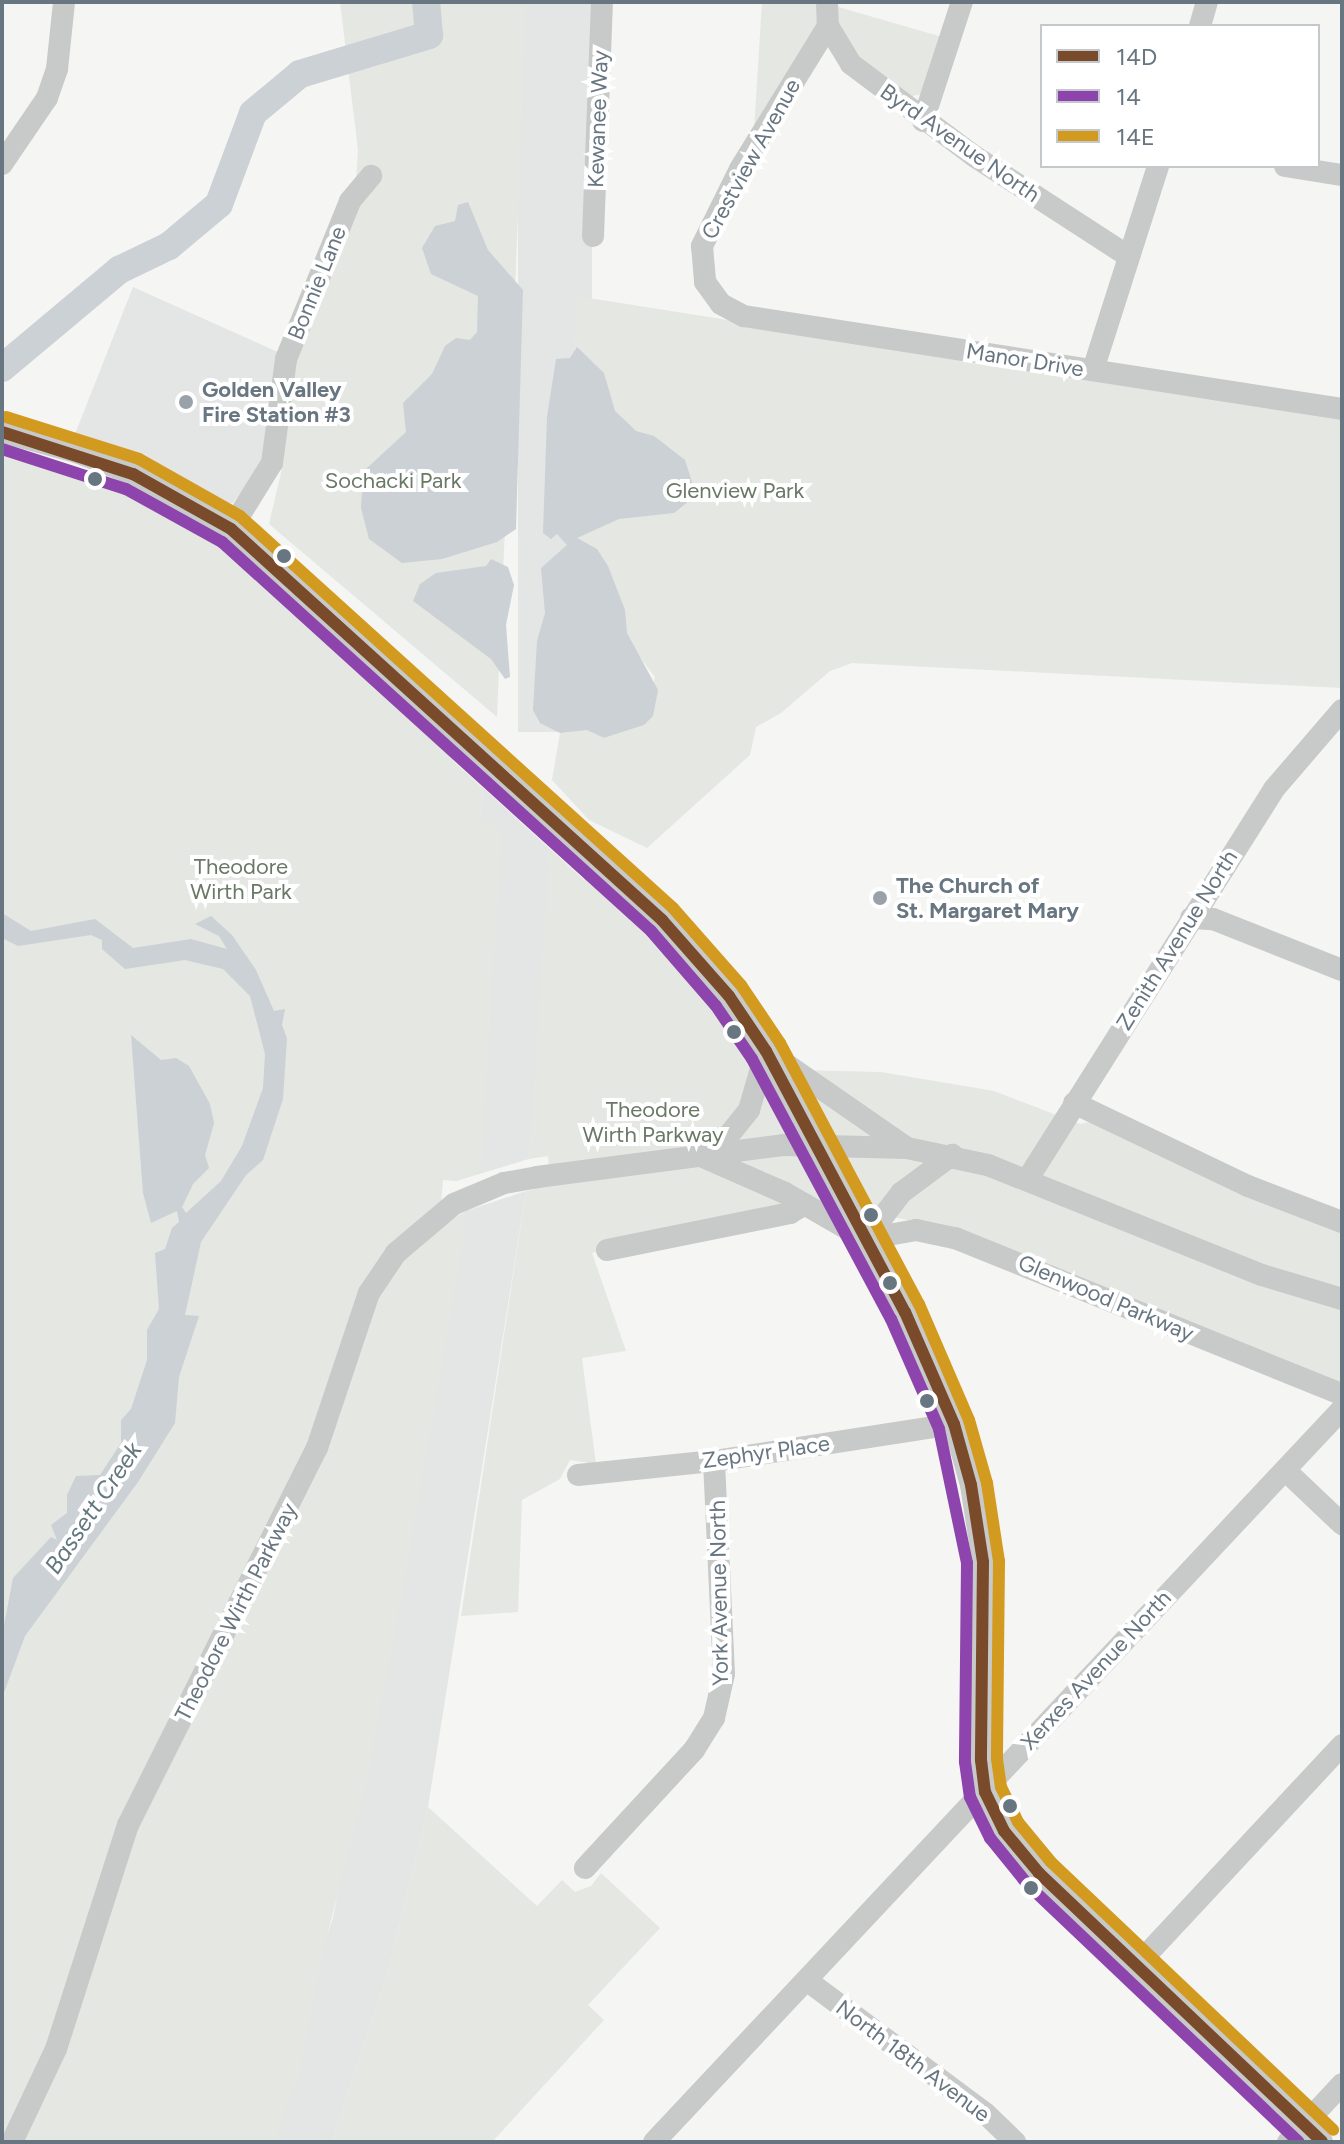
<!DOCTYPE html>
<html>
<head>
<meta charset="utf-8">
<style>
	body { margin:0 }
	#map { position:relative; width:1344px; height:2144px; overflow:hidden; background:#f5f5f4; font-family:Figtree,sans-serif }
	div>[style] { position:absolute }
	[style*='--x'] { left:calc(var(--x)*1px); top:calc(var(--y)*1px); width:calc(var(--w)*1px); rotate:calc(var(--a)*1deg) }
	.built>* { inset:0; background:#e4e5e5; transform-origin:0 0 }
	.green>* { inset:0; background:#e4e7e2 }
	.water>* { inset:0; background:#cbd1d4 }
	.river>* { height:28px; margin:-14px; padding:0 14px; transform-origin:14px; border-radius:14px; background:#cbd1d4 }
	.minor>* { height:22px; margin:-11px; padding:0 11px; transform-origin:11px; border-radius:11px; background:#c8caca }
	.bus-1>* { height:12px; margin:-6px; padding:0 6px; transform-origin:6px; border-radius:6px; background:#7a4b2a }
	.bus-2>* { height:12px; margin:-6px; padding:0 6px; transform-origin:6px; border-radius:6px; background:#8e44ad }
	.bus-3>* { height:12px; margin:-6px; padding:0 6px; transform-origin:6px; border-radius:6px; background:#d39a20 }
	.dots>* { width:22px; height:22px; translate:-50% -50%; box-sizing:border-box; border:4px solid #fff; border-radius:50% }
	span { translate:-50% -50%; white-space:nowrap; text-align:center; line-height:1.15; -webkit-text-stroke:8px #fff; paint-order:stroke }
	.street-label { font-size:22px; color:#687681 }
	.poi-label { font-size:22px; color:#687681; font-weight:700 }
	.left { translate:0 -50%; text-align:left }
	.park-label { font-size:22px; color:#6a7966 }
	.water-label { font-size:24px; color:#63777e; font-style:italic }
	.frame { position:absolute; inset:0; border:4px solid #687681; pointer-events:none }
	.legend { position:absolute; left:1040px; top:24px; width:280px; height:144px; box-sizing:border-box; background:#fff; border:2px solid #c3c8cd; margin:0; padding:10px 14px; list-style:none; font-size:24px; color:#687681 }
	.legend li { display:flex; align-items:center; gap:16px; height:40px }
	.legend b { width:40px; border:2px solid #c3c8cd }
</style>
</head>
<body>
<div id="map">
	<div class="built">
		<i style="left:518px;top:2px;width:74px;height:730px"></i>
		<i style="clip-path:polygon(133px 287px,280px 353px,267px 458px,233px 503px,215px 504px,154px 469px,73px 439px)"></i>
		<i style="clip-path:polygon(483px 788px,549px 848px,543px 979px,529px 1159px,456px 1181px)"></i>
		<i style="clip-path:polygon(526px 1191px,428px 1807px,391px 1961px,332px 2142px,255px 2142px,333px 1918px,466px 1211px)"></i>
	</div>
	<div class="green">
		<i style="clip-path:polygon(340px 2px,527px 2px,497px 717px,269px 524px,281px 473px,291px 364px,354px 213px,358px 150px)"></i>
		<i style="clip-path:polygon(762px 2px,818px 2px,819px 21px,754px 130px)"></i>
		<i style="clip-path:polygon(835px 6px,942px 37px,922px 94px,907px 97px,853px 51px,838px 28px)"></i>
		<i style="clip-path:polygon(576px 296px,1342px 417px,1342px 688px,852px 663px,830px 671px,781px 713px,756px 727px,750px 755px,647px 848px,589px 820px,552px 780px,560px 733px,587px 730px,604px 738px,644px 725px,655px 677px,638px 655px,559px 651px)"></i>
		<i style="clip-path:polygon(2px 446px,114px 480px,183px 515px,237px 551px,454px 749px,453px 761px,483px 788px,481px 822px,494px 823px,502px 835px,481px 1170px,456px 1181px,443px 1180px,439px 1227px,466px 1211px,464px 1240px,402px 1595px,367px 1781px,323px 1951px,300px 2074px,273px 2142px,2px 2142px)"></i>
		<i style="clip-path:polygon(549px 848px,584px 880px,585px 870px,665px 948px,717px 1011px,751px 1069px,881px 1072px,994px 1091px,1080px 1124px,1090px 1122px,1342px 1230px,1342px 1383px,979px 1236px,812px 1199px,592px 1253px,626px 1351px,582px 1358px,596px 1464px,570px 1460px,560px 1479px,522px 1500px,518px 1612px,461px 1616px,526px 1191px,535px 1189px,538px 1169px,549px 1167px,548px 1156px,529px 1159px)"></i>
		<i style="clip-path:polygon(428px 1807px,537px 1906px,562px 1880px,575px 1892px,591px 1886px,601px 1873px,660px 1928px,588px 2005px,604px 2020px,492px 2142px,332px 2142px,391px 1961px)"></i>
	</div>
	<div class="water">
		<i style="clip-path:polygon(468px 202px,488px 250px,523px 290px,516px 529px,497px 542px,442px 559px,402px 563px,369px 539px,361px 508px,362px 489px,366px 469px,406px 432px,403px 403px,432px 374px,445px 346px,456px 338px,470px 340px,477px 332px,478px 296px,431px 274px,422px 248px,435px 226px,455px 221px,458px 205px)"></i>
		<i style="clip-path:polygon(577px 347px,604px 373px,615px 411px,636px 431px,654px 436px,685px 460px,694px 488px,689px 501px,674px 513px,619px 519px,577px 538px,597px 549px,608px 566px,625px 610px,627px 633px,658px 690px,653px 716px,644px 725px,604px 738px,587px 730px,560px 733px,540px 723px,533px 710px,537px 641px,545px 613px,541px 568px,567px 545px,557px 534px,551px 539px,543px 533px,547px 417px,556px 359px,570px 358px)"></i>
		<i style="clip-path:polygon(491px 559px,508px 567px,514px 585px,506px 625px,510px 677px,505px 679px,491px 659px,413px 601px,420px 584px,436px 573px,486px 566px)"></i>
		<i style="clip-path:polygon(2px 913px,31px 931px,95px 919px,133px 948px,191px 939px,227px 949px,219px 936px,195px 924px,211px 916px,232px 935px,256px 970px,274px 1011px,285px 1009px,282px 1025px,287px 1038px,283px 1099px,263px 1160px,246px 1175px,201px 1242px,185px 1315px,199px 1316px,179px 1377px,175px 1423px,138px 1482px,25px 1636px,2px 1698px,2px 1636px,13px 1578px,51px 1537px,57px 1540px,51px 1525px,67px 1513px,67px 1495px,76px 1476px,100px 1475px,121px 1443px,121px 1420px,131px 1409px,147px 1360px,147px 1330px,159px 1309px,155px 1253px,165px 1249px,172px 1228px,179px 1222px,177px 1211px,151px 1223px,143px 1193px,131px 1035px,161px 1060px,176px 1058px,189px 1066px,210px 1104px,214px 1123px,205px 1155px,209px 1168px,193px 1184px,182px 1207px,186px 1213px,221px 1181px,242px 1146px,263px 1088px,265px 1054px,250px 996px,223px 969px,185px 960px,125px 969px,102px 949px,102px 940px,91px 935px,18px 946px,2px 938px)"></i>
	</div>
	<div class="river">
		<i style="--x:2;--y:368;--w:153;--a:-39.9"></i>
		<i style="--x:119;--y:270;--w:55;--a:-25.6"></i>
		<i style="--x:169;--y:246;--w:65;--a:-40"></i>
		<i style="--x:219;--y:204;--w:97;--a:-69.5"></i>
		<i style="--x:253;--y:113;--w:61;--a:-39.7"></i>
		<i style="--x:300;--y:74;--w:135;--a:-16.8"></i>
		<i style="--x:429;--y:35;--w:33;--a:-95"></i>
	</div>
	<div class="minor">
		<i style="--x:827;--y:2;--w:24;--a:88"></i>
		<i style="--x:828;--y:26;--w:44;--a:58.8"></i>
		<i style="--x:851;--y:64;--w:154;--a:36.8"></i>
		<i style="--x:974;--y:156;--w:184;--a:33"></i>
		<i style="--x:828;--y:26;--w:168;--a:121.6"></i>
		<i style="--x:740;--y:169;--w:86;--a:116.3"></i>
		<i style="--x:702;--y:246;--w:36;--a:85"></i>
		<i style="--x:705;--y:282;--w:27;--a:54"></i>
		<i style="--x:721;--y:304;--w:26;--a:28"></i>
		<i style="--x:744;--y:316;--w:605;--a:8.84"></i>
		<i style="--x:1200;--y:26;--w:25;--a:-74"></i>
		<i style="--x:923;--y:121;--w:125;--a:-71.9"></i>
		<i style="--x:2;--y:164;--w:80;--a:-55.7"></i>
		<i style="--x:47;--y:98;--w:31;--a:-71"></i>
		<i style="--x:57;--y:69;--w:67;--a:-84"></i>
		<i style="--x:1285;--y:166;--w:58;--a:9"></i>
		<i style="--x:593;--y:236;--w:234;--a:-87.8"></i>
		<i style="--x:1093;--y:370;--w:214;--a:-72.3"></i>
		<i style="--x:2;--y:432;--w:77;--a:15.1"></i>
		<i style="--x:76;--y:452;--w:61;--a:21.1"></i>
		<i style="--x:133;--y:474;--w:112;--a:29.3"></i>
		<i style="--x:231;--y:529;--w:582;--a:42.21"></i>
		<i style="--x:662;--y:920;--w:101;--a:48.6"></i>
		<i style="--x:729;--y:996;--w:66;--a:56.1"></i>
		<i style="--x:766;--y:1051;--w:296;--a:62"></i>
		<i style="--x:905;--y:1312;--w:122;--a:66.4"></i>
		<i style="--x:954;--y:1424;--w:63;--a:74.4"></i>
		<i style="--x:971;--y:1485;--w:78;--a:81.1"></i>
		<i style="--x:983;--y:1562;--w:198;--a:90.6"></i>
		<i style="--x:981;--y:1760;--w:32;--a:83"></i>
		<i style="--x:985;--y:1792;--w:43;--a:64"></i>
		<i style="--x:1004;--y:1831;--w:55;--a:50.2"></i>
		<i style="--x:1039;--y:1873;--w:390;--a:43.5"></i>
		<i style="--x:231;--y:529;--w:78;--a:-58.2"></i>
		<i style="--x:272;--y:463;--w:105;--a:-82.3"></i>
		<i style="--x:286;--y:359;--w:170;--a:-67.9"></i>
		<i style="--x:350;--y:201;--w:33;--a:-50"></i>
		<i style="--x:1191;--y:918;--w:22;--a:3"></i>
		<i style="--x:1213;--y:919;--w:139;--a:21.6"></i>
		<i style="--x:770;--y:1053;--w:165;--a:34.7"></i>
		<i style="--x:1074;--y:1103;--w:193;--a:25.5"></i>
		<i style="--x:1248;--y:1186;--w:101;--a:21"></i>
		<i style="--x:703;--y:1155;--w:25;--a:-34"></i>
		<i style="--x:724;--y:1141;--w:40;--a:-51"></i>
		<i style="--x:749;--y:1110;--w:61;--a:-73.9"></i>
		<i style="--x:703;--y:1157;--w:90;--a:23.7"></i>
		<i style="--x:785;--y:1193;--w:92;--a:29.9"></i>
		<i style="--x:1027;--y:1180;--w:462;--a:-57.7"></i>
		<i style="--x:1274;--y:789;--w:104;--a:-49.3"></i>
		<i style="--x:866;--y:1239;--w:51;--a:-10.2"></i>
		<i style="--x:916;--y:1230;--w:40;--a:12"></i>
		<i style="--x:955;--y:1238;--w:417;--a:22"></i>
		<i style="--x:866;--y:1239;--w:58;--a:-52.7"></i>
		<i style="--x:901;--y:1193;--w:64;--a:-36.7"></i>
		<i style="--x:607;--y:1250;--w:187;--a:-11.4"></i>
		<i style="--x:790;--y:1213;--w:17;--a:-31"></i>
		<i style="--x:1285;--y:1470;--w:79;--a:43.5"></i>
		<i style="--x:578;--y:1475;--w:137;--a:-5.9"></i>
		<i style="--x:714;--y:1461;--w:243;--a:-8.8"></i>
		<i style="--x:585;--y:1868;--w:161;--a:-47.3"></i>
		<i style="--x:694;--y:1750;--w:38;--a:-58"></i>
		<i style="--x:714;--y:1718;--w:45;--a:-77.2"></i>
		<i style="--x:724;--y:1674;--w:213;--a:-92.7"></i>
		<i style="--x:1136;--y:1966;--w:302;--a:-47"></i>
		<i style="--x:809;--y:1982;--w:219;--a:36.7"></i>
		<i style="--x:985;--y:2113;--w:42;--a:44"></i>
		<i style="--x:12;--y:2142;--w:103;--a:-64.7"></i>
		<i style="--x:56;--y:2049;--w:235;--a:-72.2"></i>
		<i style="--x:128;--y:1825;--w:422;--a:-63.4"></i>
		<i style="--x:317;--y:1448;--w:163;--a:-71.5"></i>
		<i style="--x:369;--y:1293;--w:48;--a:-56"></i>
		<i style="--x:396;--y:1253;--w:76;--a:-40.2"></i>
		<i style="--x:454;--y:1204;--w:54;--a:-22.8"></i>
		<i style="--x:504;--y:1183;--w:34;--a:-10"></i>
		<i style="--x:537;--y:1177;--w:248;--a:-7.4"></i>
		<i style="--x:783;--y:1145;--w:124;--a:1.4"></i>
		<i style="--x:907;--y:1148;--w:83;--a:11.9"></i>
		<i style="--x:988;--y:1165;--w:295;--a:21.9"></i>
		<i style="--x:1262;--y:1275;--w:84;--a:16.7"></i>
		<i style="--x:654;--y:2142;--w:1005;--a:-46.81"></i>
		<i style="--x:1288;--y:2142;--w:79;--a:-47"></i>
	</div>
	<div class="bus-1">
		<i style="--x:2;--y:432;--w:138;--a:17.8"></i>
		<i style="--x:133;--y:474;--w:112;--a:29.3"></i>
		<i style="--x:231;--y:529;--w:582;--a:42.21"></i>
		<i style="--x:662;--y:920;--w:101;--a:48.6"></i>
		<i style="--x:729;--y:996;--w:66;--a:56.1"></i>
		<i style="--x:766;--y:1051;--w:296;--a:62"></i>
		<i style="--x:905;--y:1312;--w:122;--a:66.4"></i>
		<i style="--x:954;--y:1424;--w:63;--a:74.4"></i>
		<i style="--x:971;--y:1485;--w:78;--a:81.1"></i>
		<i style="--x:983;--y:1562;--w:198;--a:90.6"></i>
		<i style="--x:981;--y:1760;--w:32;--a:83"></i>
		<i style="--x:985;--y:1792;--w:43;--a:64"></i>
		<i style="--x:1004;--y:1831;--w:55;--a:50.2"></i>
		<i style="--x:1039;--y:1873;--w:390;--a:43.5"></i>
	</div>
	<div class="bus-2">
		<i style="--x:2;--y:449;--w:130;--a:17.9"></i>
		<i style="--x:126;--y:489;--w:110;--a:28.9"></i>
		<i style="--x:222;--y:542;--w:579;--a:42.2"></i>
		<i style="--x:651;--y:931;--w:99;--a:49.1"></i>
		<i style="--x:716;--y:1006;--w:64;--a:55.8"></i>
		<i style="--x:752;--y:1059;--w:295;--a:61.9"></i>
		<i style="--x:891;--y:1319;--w:120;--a:66.4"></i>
		<i style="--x:939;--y:1429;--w:137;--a:78.2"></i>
		<i style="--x:967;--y:1563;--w:199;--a:90.6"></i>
		<i style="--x:965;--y:1762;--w:35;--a:82"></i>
		<i style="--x:970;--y:1797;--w:46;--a:64"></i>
		<i style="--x:990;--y:1838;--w:60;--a:51"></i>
		<i style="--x:1028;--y:1885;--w:373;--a:43.5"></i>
	</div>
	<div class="bus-3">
		<i style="--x:6;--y:417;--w:139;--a:17.5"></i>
		<i style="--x:139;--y:459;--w:116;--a:29.4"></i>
		<i style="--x:240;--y:516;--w:584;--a:42.15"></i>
		<i style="--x:673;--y:908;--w:103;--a:48.6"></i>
		<i style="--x:741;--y:985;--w:70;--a:56.1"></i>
		<i style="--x:780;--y:1043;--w:296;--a:62"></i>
		<i style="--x:919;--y:1304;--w:126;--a:66.7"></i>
		<i style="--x:969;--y:1420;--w:66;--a:74.1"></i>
		<i style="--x:987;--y:1483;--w:79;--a:81.3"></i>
		<i style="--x:999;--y:1561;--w:198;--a:90.6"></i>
		<i style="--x:997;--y:1759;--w:28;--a:82"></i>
		<i style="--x:1001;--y:1787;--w:39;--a:64"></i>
		<i style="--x:1018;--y:1822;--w:52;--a:50.5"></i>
		<i style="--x:1051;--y:1862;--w:389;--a:43.5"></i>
	</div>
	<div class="dots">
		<i style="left:186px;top:402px;background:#99a2a9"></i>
		<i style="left:95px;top:479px;background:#687681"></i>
		<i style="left:284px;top:556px;background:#687681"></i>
		<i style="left:880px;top:898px;background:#99a2a9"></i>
		<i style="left:734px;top:1032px;background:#687681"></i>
		<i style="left:871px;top:1215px;background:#687681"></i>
		<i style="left:890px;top:1283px;background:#687681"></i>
		<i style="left:927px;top:1401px;background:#687681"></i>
		<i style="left:1010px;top:1806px;background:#687681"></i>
		<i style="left:1031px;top:1888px;background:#687681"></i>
	</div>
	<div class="street-label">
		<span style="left:598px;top:119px;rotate:-88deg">Kewanee Way</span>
		<span style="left:960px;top:143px;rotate:35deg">Byrd Avenue North</span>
		<span style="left:751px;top:159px;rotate:-61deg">Crestview Avenue</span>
		<span style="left:317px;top:283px;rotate:-68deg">Bonnie Lane</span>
		<span style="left:1025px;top:360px;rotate:9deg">Manor Drive</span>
		<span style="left:1177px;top:940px;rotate:-58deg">Zenith Avenue North</span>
		<span style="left:1106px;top:1298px;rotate:23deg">Glenwood Parkway</span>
		<span style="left:766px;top:1452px;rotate:-8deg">Zephyr Place</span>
		<span style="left:719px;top:1593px;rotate:-91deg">York Avenue North</span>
		<span style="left:236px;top:1612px;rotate:-63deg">Theodore Wirth Parkway</span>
		<span style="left:1096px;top:1670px;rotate:-47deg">Xerxes Avenue North</span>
		<span style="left:913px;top:2061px;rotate:37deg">North 18th Avenue</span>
	</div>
	<div class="poi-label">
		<span class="left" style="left:202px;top:402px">Golden Valley<br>Fire Station #3</span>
		<span class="left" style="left:896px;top:898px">The Church of<br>St. Margaret Mary</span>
	</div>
	<div class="park-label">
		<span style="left:393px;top:481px">Sochacki Park</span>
		<span style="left:735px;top:491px">Glenview Park</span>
		<span style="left:241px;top:879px">Theodore<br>Wirth Park</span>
		<span style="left:653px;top:1122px">Theodore<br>Wirth Parkway</span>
	</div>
	<div class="water-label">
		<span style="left:93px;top:1508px;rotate:-56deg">Bassett Creek</span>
	</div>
	<div class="frame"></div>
	<ul class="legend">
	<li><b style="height:10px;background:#7a4b2a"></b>14D</li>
	<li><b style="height:10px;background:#8e44ad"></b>14</li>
	<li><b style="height:10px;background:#d39a20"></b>14E</li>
	</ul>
</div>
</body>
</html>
